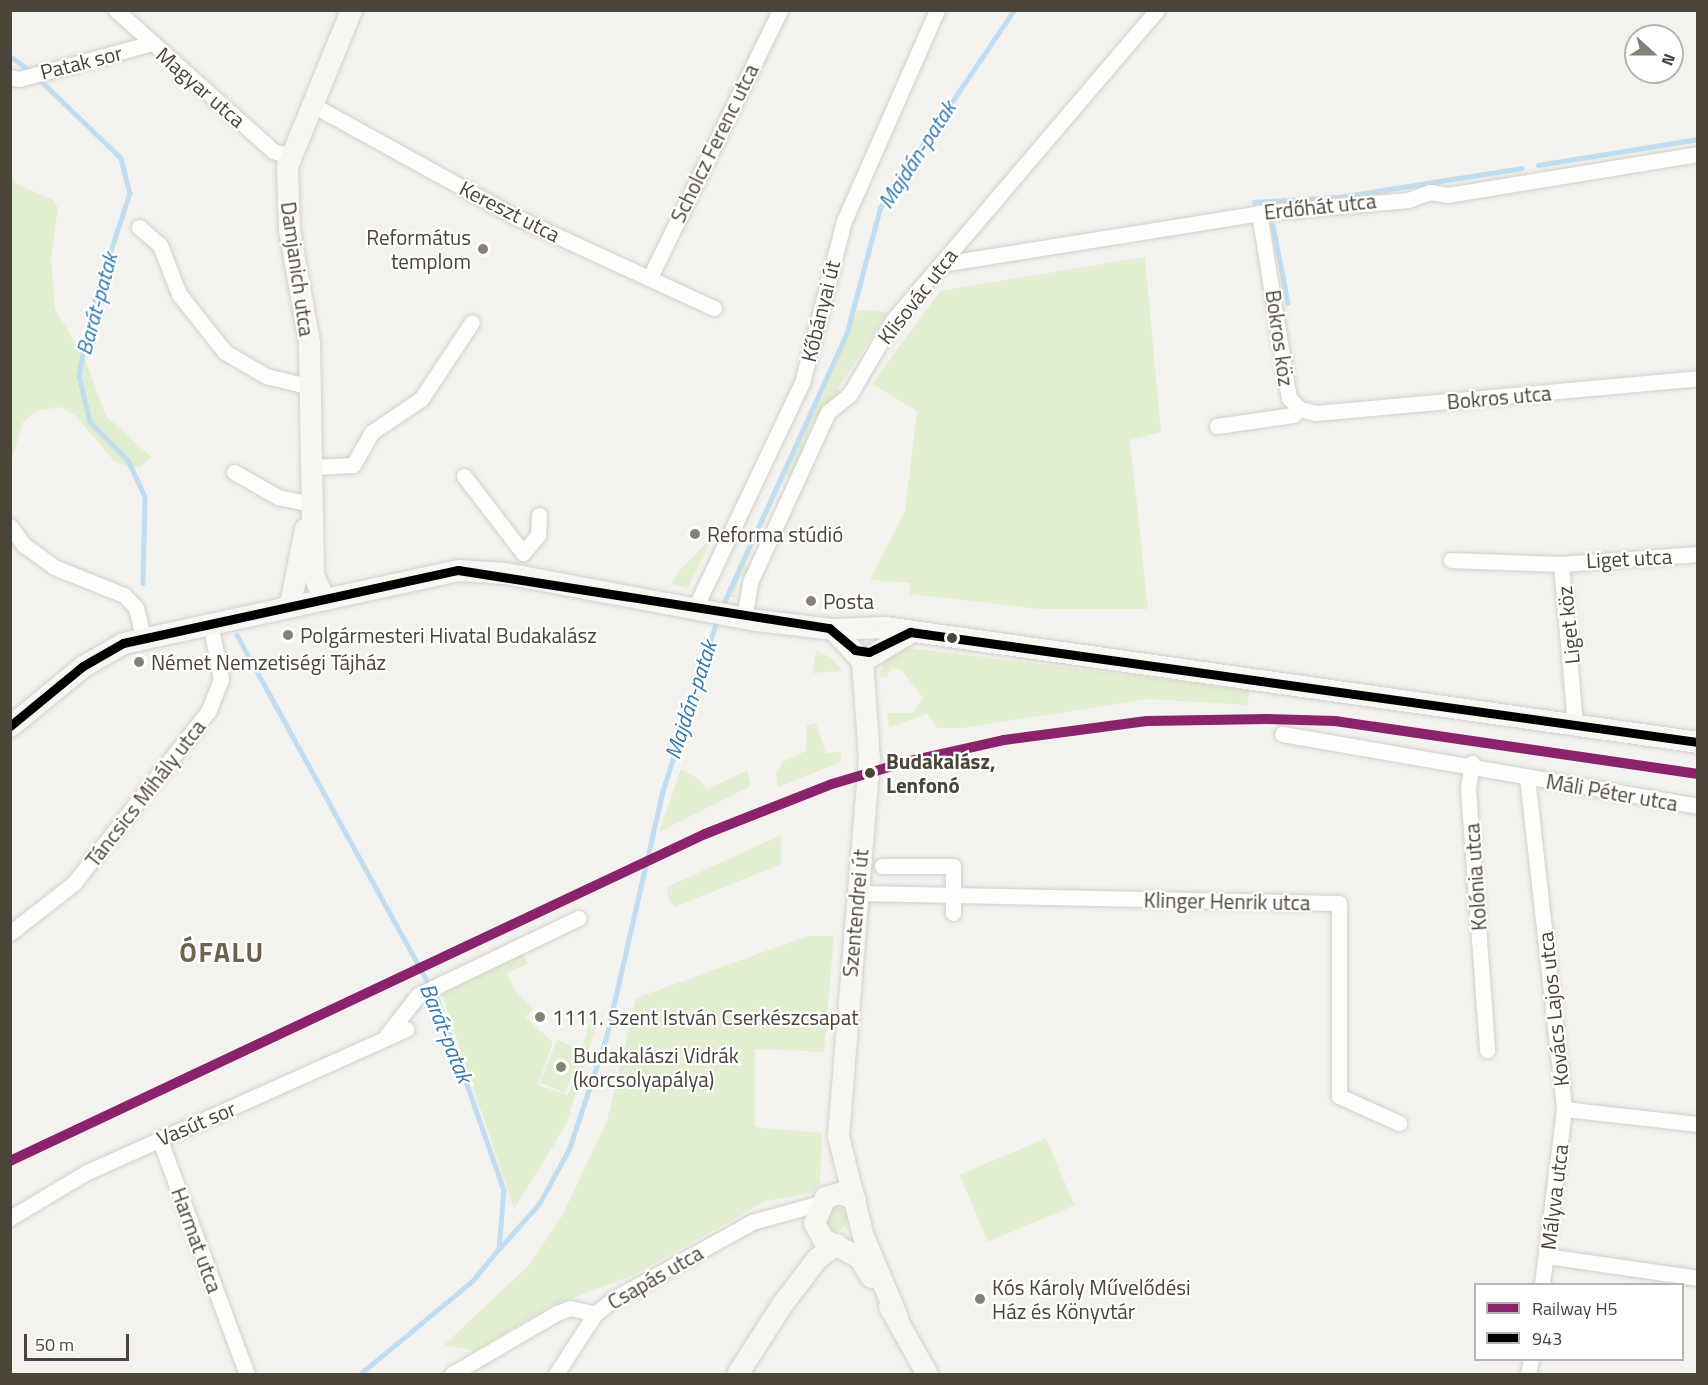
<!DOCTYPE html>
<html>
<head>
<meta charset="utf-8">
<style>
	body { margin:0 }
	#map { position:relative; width:1708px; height:1385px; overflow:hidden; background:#f4f2ee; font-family:"Titillium Web",sans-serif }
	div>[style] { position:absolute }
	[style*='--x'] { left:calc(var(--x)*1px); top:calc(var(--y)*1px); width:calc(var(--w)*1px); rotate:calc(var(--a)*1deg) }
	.green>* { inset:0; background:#e1eecf; transform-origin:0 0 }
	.round { border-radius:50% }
	.stream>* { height:4.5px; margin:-2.25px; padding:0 2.25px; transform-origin:2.25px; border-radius:2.25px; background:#c0ddf1 }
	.roads { filter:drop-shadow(0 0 2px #d2d0cb) drop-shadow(0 0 2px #d2d0cb) }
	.street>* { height:15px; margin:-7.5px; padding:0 7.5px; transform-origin:7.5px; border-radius:7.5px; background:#fdfdfc }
	.secondary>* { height:21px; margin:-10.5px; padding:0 10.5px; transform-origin:10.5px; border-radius:10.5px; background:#f7f6f1 }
	.bus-1>* { height:9px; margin:-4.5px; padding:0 4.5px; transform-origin:4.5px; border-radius:4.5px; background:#000 }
	.rail-1>* { height:10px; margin:-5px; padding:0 5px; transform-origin:5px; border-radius:5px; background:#8a236c }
	.dots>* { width:16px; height:16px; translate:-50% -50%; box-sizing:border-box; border:3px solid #fff; border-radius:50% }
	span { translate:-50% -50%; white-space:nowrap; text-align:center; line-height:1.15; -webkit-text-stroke:4.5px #fff; paint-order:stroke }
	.street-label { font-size:21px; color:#4b4439 }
	.poi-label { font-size:21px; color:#4b4439 }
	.right { translate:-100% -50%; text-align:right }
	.left { translate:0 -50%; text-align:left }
	.stop-label { font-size:21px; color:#4b4439; font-weight:700 }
	.water-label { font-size:22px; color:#2e7ab2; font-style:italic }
	.district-label { font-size:27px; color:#6e6250; font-weight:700; letter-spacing:1.5px }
	.frame { position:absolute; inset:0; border:12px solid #4b4439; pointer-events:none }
	.legend { position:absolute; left:1474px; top:1283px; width:210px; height:78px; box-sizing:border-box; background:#fff; border:2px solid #b7b4b0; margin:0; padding:8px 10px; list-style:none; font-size:18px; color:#4b4439 }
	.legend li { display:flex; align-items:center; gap:12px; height:30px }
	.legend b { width:30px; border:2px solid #b7b4b0 }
	.north { position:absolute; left:1624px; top:24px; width:60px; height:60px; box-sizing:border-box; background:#fff; border:2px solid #b7b4b0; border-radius:50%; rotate:111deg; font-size:16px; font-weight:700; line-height:24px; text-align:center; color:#4b4439 }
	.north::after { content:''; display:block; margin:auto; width:21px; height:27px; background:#868178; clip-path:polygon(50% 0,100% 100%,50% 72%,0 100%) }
	.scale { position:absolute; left:24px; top:1334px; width:105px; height:27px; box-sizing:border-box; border:3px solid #4b4439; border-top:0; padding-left:8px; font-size:18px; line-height:21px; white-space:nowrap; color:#4b4439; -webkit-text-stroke:4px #fff; paint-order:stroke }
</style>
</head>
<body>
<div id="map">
	<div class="green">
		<i style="clip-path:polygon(10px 172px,15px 183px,53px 200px,58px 208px,51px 258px,55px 309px,85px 359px,106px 416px,151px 457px,139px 468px,115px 462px,75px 415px,60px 407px,36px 411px,23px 422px,11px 462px)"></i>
		<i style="clip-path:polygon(1145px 257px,1161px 432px,1130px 440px,1148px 609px,1040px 609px,910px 594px,909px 583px,870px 580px,905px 511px,917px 411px,872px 384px,940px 291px)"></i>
		<i style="clip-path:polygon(858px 310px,888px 312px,837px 390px,842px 393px,823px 407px,809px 431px,793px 478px,783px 474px,741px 563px,750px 568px,746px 578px,740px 576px,734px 595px,740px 597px,727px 597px,739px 563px)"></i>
		<i style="clip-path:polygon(714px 535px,688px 588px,671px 584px,679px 571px)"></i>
		<i style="clip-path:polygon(909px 648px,1249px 690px,1249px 695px,1247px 705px,1149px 699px,962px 728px,938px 728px,927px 714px,889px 728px,887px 713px,913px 713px,923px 698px,902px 670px,890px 668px,887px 678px,879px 675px,887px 656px)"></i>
		<i style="clip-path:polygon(816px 651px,832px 658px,843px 671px,812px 673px)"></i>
		<i style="clip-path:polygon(816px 723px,826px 753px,841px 752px,841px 762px,778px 787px,776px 773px,783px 761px,806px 751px,807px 725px)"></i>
		<i style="clip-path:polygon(681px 769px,700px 780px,706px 790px,747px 770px,751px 786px,659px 832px)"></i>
		<i style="clip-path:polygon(781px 835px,781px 864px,675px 907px,668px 899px,667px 887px)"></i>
		<i style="clip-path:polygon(808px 936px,834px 936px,824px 1052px,755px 1049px,755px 1127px,822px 1133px,820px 1184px,810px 1193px,766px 1201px,630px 1277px,550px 1306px,475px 1351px,444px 1345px,530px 1264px,562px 1216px,607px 1121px,636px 998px)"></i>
		<i style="clip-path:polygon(523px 954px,528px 964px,507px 973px,516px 992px,532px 1009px,526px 1018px,553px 1042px,538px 1085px,568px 1095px,592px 1015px,599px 1016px,566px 1125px,514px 1209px,442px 995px)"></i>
		<i style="left:557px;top:1040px;width:27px;height:46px;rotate:22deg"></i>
		<i style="left:1046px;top:1138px;width:73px;height:94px;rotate:67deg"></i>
		<i class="round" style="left:823px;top:1207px;width:24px;height:24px"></i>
	</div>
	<div class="stream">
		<i style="--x:10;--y:56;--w:27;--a:36"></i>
		<i style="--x:38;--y:78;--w:115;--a:43.9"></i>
		<i style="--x:121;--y:158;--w:36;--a:76"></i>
		<i style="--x:130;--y:193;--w:125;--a:108.1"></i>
		<i style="--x:91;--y:312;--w:64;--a:100.8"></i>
		<i style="--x:79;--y:375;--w:48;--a:76.8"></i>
		<i style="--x:90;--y:422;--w:54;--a:45"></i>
		<i style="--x:128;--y:460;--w:40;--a:65"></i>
		<i style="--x:145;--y:496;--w:87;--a:91.3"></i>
		<i style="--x:1538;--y:165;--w:162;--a:-9.2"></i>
		<i style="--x:1254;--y:202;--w:85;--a:-3.4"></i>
		<i style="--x:1339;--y:197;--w:185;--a:-9"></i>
		<i style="--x:1273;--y:225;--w:79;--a:79.1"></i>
		<i style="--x:721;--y:609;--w:304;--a:-65.5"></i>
		<i style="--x:847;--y:332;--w:128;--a:-75.1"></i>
		<i style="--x:880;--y:208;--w:239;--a:-55.9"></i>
		<i style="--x:237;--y:635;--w:418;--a:61.2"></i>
		<i style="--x:438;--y:1001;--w:200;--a:70.8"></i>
		<i style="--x:504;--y:1190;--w:59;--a:94.8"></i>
		<i style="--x:499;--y:1249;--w:41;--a:129.1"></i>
		<i style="--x:473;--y:1281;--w:146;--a:140.3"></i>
		<i style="--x:499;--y:1249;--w:60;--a:-48.4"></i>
		<i style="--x:539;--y:1204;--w:63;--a:-61.4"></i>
		<i style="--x:569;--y:1149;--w:117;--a:-71.6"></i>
		<i style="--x:606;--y:1038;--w:251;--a:-77.1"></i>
		<i style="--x:662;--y:793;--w:182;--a:-72.4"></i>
	</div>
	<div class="roads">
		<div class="street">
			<i style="--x:116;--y:10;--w:211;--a:41.9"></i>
			<i style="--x:273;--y:151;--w:17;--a:17"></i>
			<i style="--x:10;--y:77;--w:9;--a:13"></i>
			<i style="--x:19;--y:79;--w:138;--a:-15.1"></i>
			<i style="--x:311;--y:104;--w:234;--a:28.9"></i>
			<i style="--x:516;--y:217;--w:218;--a:24.7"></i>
			<i style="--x:1259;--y:213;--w:187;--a:80.8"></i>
			<i style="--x:1289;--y:398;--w:16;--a:45"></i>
			<i style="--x:1300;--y:409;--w:16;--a:14"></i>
			<i style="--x:1316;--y:413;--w:384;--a:-5.2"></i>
			<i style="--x:139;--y:227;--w:28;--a:41"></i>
			<i style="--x:160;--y:245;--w:53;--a:68.8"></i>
			<i style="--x:179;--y:294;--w:74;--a:51.6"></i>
			<i style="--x:225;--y:352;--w:48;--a:30.3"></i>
			<i style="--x:266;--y:376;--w:46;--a:13.7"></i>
			<i style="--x:942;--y:264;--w:321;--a:-9.1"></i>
			<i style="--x:1259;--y:213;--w:150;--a:-5"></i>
			<i style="--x:1408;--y:200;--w:23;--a:-20"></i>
			<i style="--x:1430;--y:192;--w:18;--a:9"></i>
			<i style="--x:1448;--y:195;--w:253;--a:-9.3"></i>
			<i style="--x:650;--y:277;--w:297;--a:-64"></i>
			<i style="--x:1217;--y:426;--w:77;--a:-8.2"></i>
			<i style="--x:1293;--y:415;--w:9;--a:-41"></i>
			<i style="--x:313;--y:467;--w:40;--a:-2.9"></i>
			<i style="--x:353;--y:465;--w:38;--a:-60"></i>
			<i style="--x:372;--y:432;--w:59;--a:-34"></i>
			<i style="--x:421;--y:399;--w:92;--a:-56.5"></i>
			<i style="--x:234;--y:472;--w:51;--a:29.6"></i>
			<i style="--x:278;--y:497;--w:34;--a:12"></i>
			<i style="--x:464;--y:476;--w:97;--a:52.5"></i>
			<i style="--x:10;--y:526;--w:24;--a:54"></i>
			<i style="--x:24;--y:545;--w:37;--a:36"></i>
			<i style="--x:54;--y:567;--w:75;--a:21.8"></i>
			<i style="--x:124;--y:595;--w:18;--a:47"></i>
			<i style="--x:136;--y:608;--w:30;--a:76"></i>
			<i style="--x:523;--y:553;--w:23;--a:-50"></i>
			<i style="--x:538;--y:535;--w:20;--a:-87"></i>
			<i style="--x:1451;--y:560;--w:110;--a:2.1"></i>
			<i style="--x:1561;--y:564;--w:137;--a:-4.2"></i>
			<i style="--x:1561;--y:564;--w:162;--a:85"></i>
			<i style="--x:695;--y:608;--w:249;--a:-64.6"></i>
			<i style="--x:802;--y:383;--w:167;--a:-75.5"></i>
			<i style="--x:844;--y:221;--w:231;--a:-66.2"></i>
			<i style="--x:744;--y:618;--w:39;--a:-80"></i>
			<i style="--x:751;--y:580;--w:185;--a:-65.4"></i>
			<i style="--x:828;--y:412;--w:28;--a:-39"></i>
			<i style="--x:850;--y:394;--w:86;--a:-59.8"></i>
			<i style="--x:893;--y:320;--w:407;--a:-49.6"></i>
			<i style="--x:1282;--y:734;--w:422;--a:9.8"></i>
			<i style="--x:1472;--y:763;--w:26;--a:99"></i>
			<i style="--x:1468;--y:789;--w:262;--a:85.8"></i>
			<i style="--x:1527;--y:777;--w:334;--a:83.6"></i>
			<i style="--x:1564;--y:1109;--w:135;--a:6.4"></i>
			<i style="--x:882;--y:866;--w:71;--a:0"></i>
			<i style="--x:953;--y:866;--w:47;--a:90"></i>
			<i style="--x:856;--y:893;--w:483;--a:1.2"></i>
			<i style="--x:1339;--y:903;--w:193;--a:90"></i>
			<i style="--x:1339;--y:1096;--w:66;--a:24.2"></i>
			<i style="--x:10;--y:933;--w:81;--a:-38"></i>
			<i style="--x:74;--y:883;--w:219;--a:-52"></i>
			<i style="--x:209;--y:710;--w:33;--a:-69"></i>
			<i style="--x:221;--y:679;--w:58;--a:-100.9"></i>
			<i style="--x:386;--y:1036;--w:52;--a:-52"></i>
			<i style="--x:418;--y:995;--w:178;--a:-25.6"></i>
			<i style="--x:159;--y:1138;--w:252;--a:69.6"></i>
			<i style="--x:10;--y:1218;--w:90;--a:-30.9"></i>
			<i style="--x:87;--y:1172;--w:350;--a:-24.1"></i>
			<i style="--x:1546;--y:1256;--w:154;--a:8.2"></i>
			<i style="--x:1542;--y:1284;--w:176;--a:-82.8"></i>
			<i style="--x:452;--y:1374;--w:121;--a:-30.2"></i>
			<i style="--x:557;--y:1313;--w:14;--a:-21"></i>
			<i style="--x:570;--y:1308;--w:26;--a:13"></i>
			<i style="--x:556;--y:1374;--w:72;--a:-57"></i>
			<i style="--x:595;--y:1314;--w:26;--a:-39"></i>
			<i style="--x:615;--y:1298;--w:157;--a:-29"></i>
			<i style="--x:752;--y:1222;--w:71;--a:-15.6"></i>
			<i style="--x:1528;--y:1374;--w:14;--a:-78"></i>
		</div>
		<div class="secondary">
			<i style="--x:324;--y:599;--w:27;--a:-114"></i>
			<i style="--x:313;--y:574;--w:232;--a:-91"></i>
			<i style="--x:309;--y:342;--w:114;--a:-100.1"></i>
			<i style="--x:289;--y:230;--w:64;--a:-91.8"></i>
			<i style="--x:287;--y:166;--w:169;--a:-67.7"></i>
			<i style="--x:290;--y:604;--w:77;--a:-78.8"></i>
			<i style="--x:833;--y:629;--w:43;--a:47.8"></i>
			<i style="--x:862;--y:661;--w:97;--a:85.9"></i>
			<i style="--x:869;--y:758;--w:379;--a:94.7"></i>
			<i style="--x:838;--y:1136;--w:103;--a:76"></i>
			<i style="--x:863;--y:1236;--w:88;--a:67.2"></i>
			<i style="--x:862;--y:661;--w:56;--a:-31.1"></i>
			<i style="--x:10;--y:726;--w:94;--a:-39.4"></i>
			<i style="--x:83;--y:666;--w:46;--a:-29.9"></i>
			<i style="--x:123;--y:643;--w:343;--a:-12.3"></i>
			<i style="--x:458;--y:570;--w:47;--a:3.7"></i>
			<i style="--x:505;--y:573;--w:256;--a:10.6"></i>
			<i style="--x:757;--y:620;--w:77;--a:6.8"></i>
			<i style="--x:833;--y:629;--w:52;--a:-2.2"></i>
			<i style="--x:885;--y:627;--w:821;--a:8.05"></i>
			<i style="--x:855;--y:1199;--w:17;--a:-159"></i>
			<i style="--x:839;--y:1193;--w:15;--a:164"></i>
			<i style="--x:825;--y:1197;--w:28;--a:113"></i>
			<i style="--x:814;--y:1223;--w:18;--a:61"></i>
			<i style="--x:823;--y:1239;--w:40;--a:26.6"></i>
			<i style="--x:859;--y:1257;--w:23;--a:59"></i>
			<i style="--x:889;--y:1306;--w:78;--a:60.8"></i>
			<i style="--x:737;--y:1374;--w:83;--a:-57.3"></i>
			<i style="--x:782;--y:1304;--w:58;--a:-52.7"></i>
			<i style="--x:817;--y:1258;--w:24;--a:-36"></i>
		</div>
	</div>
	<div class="bus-1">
		<i style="--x:10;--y:726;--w:94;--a:-39.4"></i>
		<i style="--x:83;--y:666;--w:46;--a:-29.9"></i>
		<i style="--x:123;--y:643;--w:343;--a:-12.3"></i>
		<i style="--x:458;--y:570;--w:376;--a:8.9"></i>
		<i style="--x:829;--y:628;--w:34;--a:40"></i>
		<i style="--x:855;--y:650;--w:14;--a:8"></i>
		<i style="--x:869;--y:652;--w:46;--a:-26"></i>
		<i style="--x:910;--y:632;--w:796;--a:7.95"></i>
	</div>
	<div class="rail-1">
		<i style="--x:10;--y:1161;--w:768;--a:-25.2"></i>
		<i style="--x:705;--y:834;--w:136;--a:-21.5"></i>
		<i style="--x:832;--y:784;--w:77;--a:-16.6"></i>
		<i style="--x:906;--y:762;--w:100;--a:-12.7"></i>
		<i style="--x:1004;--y:740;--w:144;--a:-7.6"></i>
		<i style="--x:1147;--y:721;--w:120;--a:-1"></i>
		<i style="--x:1267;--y:719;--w:68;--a:1.7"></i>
		<i style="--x:1335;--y:721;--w:367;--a:8.3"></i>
	</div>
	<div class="dots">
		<i style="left:483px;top:249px;background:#868178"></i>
		<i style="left:695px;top:534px;background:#868178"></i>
		<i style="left:811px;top:601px;background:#868178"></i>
		<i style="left:288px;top:635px;background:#868178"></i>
		<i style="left:952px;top:638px;background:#4b4439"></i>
		<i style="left:139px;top:662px;background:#868178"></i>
		<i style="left:870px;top:773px;background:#4b4439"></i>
		<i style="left:540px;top:1017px;background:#868178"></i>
		<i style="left:561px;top:1067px;background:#868178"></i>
		<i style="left:980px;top:1299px;background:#868178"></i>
	</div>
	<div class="street-label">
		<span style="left:81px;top:62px;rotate:-14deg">Patak sor</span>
		<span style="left:201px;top:87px;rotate:41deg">Magyar utca</span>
		<span style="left:714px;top:143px;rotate:-64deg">Scholcz Ferenc utca</span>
		<span style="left:1320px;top:206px;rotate:-6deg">Erdőhát utca</span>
		<span style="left:510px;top:211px;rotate:27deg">Kereszt utca</span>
		<span style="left:298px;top:269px;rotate:82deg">Damjanich utca</span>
		<span style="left:917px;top:296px;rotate:-52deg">Klisovác utca</span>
		<span style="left:820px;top:311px;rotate:-76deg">Kőbányai út</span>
		<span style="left:1280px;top:338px;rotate:82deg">Bokros köz</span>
		<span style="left:1499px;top:397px;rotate:-5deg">Bokros utca</span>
		<span style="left:1629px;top:558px;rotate:-3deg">Liget utca</span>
		<span style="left:1568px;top:625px;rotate:-96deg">Liget köz</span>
		<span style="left:1612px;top:792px;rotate:10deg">Máli Péter utca</span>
		<span style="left:145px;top:793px;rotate:-52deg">Táncsics Mihály utca</span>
		<span style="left:1475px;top:877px;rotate:-94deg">Kolónia utca</span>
		<span style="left:1227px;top:901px;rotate:1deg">Klinger Henrik utca</span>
		<span style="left:855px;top:913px;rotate:-85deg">Szentendrei út</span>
		<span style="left:1553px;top:1009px;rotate:-96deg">Kovács Lajos utca</span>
		<span style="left:196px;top:1123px;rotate:-23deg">Vasút sor</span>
		<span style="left:1554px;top:1197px;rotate:-83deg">Mályva utca</span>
		<span style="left:197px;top:1240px;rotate:70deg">Harmat utca</span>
		<span style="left:655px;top:1277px;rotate:-30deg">Csapás utca</span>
	</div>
	<div class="poi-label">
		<span class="right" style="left:471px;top:249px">Református<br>templom</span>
		<span class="left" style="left:707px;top:534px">Reforma stúdió</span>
		<span class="left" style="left:823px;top:601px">Posta</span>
		<span class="left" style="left:300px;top:635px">Polgármesteri Hivatal Budakalász</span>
		<span class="left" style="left:151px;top:662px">Német Nemzetiségi Tájház</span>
		<span class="left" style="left:552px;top:1017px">1111. Szent István Cserkészcsapat</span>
		<span class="left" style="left:573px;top:1067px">Budakalászi Vidrák<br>(korcsolyapálya)</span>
		<span class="left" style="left:992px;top:1299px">Kós Károly Művelődési<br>Ház és Könyvtár</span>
	</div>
	<div class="stop-label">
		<span class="left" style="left:886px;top:773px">Budakalász,<br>Lenfonó</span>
	</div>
	<div class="water-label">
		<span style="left:917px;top:155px;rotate:-57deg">Majdán-patak</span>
		<span style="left:97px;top:304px;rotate:-75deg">Barát-patak</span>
		<span style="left:691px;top:700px;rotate:-72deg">Majdán-patak</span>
		<span style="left:446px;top:1033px;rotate:68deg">Barát-patak</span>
	</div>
	<div class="district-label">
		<span style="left:222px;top:952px">ÓFALU</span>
	</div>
	<div class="frame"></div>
	<ul class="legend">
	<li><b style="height:8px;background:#8a236c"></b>Railway H5</li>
	<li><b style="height:8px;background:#000"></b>943</li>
	</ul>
	<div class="north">N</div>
	<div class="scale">50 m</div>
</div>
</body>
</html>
